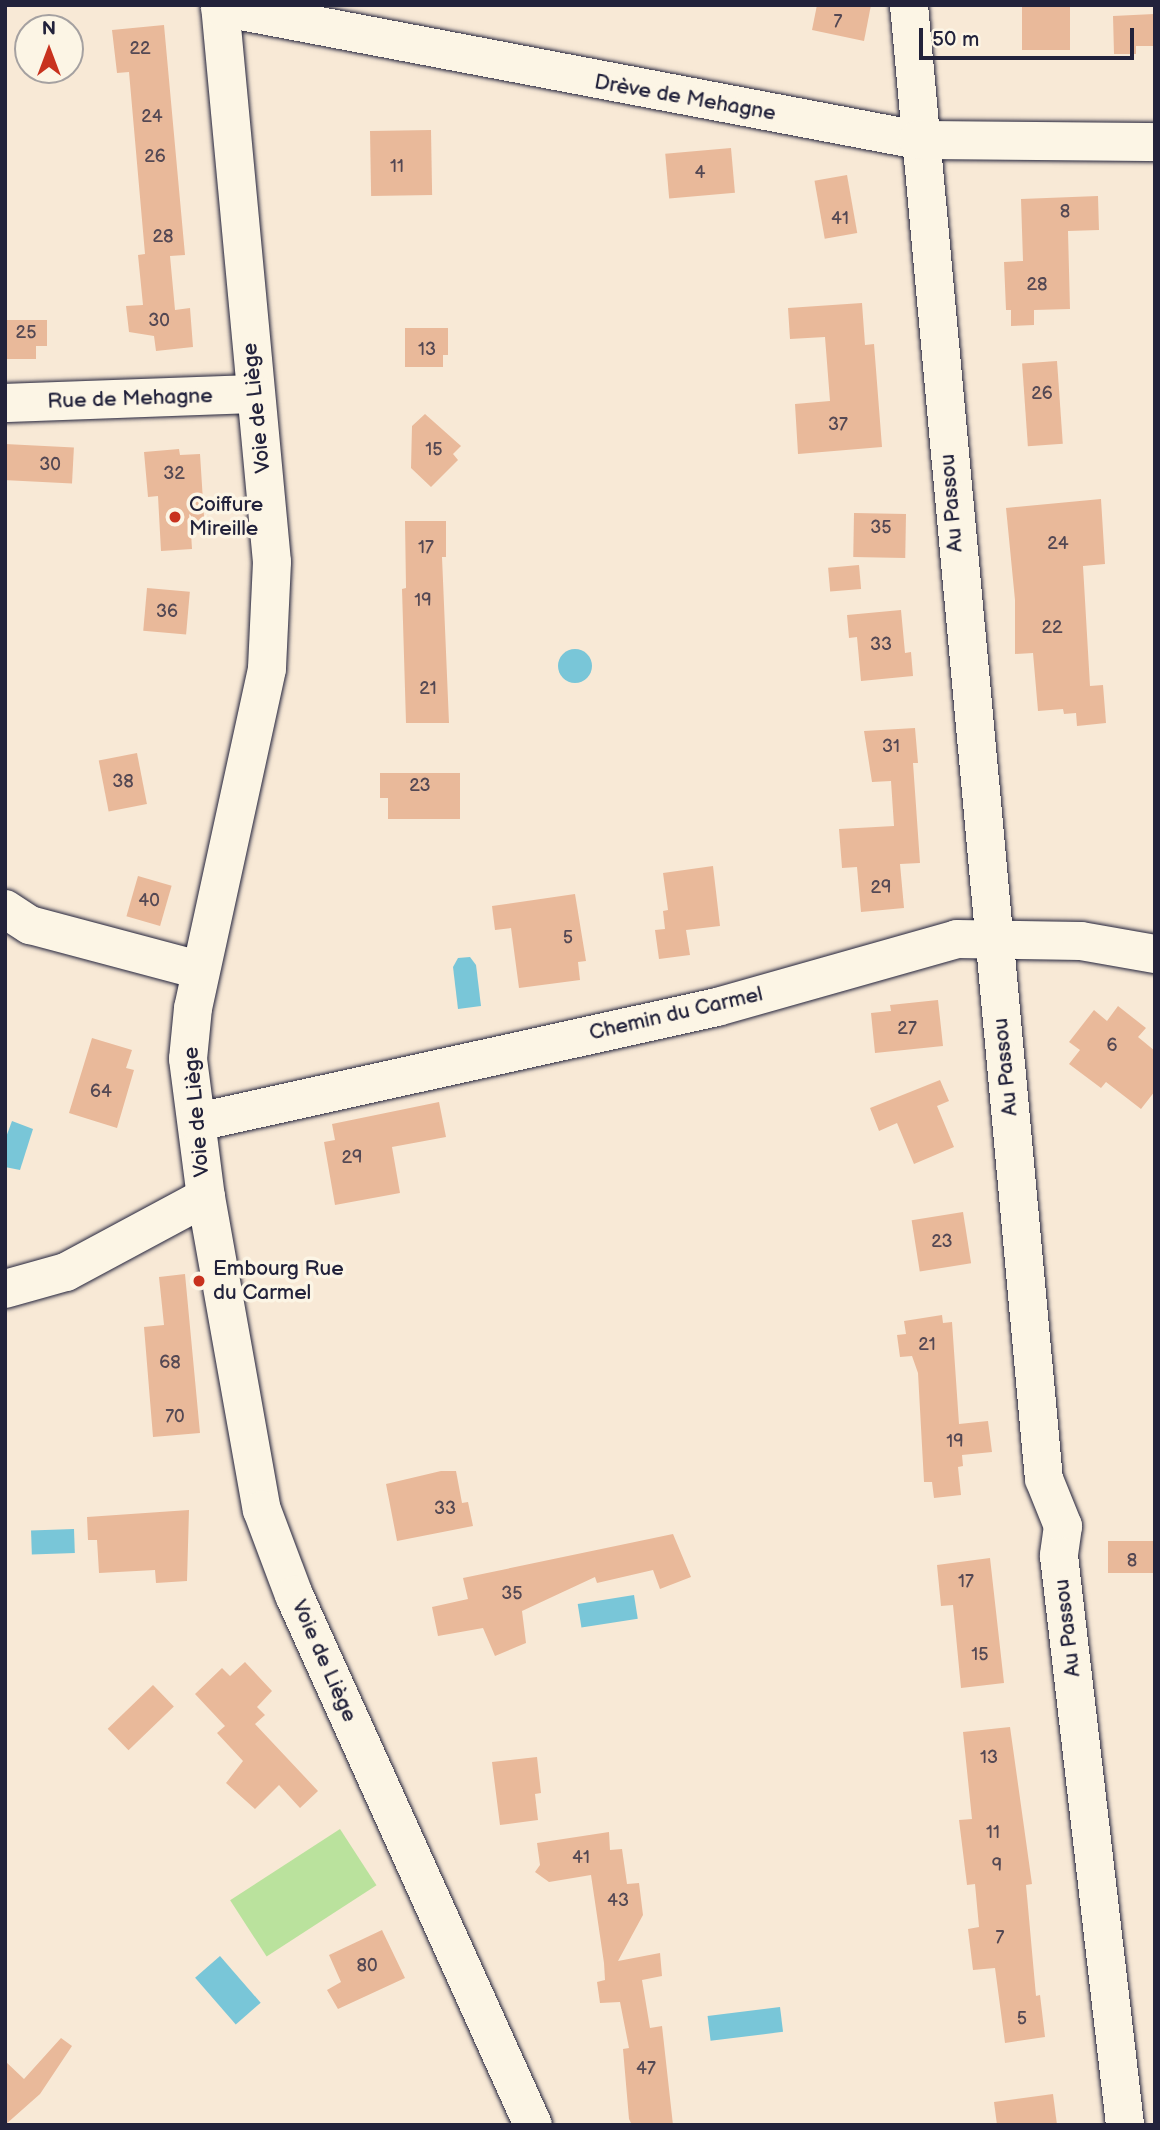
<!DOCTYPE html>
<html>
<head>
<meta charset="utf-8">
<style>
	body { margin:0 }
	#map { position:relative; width:1160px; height:2130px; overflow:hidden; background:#f8e9d6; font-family:"Balsamiq Sans",sans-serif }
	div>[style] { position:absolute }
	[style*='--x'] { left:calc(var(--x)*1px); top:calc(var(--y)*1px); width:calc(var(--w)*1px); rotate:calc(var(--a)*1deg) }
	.green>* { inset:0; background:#bae29d; transform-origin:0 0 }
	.water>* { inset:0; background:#79c6d8; transform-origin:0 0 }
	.round { border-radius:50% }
	.building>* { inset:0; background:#e9b99a; transform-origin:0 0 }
	.roads { filter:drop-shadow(0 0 2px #22223b) drop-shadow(0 0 2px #22223b) }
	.minor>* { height:38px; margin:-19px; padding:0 19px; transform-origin:19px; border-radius:19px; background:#fcf5e5 }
	.dots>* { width:19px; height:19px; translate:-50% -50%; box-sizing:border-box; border:4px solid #fcf5e5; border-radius:50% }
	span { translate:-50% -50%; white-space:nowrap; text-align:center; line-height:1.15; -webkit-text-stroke:7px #fcf5e5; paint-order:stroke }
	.number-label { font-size:18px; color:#544853 }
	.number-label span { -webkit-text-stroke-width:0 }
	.street-label { font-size:21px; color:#22223b }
	.poi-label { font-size:21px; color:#22223b }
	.left { translate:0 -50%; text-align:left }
	.frame { position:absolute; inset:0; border:7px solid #22223b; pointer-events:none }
	.north { position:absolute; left:14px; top:14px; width:70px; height:70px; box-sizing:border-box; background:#fcf5e5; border:2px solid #a5a1a1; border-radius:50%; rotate:0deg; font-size:19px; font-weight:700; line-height:28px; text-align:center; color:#22223b }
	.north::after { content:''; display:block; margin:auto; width:24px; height:32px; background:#c8321e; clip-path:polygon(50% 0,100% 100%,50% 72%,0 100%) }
	.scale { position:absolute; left:919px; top:28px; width:215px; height:32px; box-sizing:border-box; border:4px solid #22223b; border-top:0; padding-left:9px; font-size:21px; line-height:24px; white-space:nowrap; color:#22223b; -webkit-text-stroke:5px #fcf5e5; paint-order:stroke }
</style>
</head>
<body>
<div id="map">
	<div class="green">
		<i style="left:340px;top:1829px;width:67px;height:131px;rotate:57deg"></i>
	</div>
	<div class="water">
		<i class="round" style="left:558px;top:649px;width:34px;height:34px"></i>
		<i style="clip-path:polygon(470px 957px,476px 965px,481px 1006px,458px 1009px,453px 967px,458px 958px)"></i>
		<i style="clip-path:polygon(12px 1121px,33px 1129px,20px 1170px,5px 1167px,5px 1140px)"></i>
		<i style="left:74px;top:1529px;width:24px;height:43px;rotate:88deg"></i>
		<i style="left:634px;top:1595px;width:24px;height:57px;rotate:81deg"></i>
		<i style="left:220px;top:1956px;width:62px;height:33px;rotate:49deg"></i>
		<i style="left:780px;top:2007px;width:25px;height:73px;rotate:83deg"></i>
	</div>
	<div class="building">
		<i style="clip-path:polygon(817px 5px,871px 5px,864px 41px,812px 30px)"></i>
		<i style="left:1022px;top:5px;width:48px;height:45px"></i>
		<i style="clip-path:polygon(1154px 14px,1155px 46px,1136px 46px,1136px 54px,1114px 54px,1113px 16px)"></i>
		<i style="clip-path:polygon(164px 25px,185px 255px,170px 256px,175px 310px,190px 308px,193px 347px,156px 351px,154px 336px,129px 332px,126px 306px,143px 305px,138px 255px,145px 254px,129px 72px,117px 73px,112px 30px)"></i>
		<i style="left:431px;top:130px;width:65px;height:61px;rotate:89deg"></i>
		<i style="left:731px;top:148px;width:45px;height:66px;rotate:85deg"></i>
		<i style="left:847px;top:175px;width:59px;height:33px;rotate:80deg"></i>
		<i style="clip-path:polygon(1098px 196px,1099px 230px,1068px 231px,1070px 309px,1034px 310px,1034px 325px,1011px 326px,1011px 310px,1006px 310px,1004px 262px,1023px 261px,1021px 199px)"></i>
		<i style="clip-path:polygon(862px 303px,865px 345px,874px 344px,882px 447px,798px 454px,795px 404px,830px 401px,825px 337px,790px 339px,788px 308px)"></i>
		<i style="clip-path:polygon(5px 320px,47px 320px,47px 346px,36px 346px,36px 359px,5px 359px)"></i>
		<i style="clip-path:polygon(405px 328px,448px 328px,448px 355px,443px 355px,443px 367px,405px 367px)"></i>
		<i style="left:1057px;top:361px;width:83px;height:35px;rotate:86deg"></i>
		<i style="clip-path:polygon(425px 414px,461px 446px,453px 454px,458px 460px,431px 487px,411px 468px,412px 426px)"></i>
		<i style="left:5px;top:444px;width:69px;height:36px;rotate:3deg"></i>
		<i style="clip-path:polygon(179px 449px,180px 455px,200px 454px,205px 532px,191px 533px,192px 549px,161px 551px,158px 496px,148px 497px,144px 452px)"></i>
		<i style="clip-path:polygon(1101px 499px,1105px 564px,1083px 566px,1090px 686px,1103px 685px,1106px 723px,1077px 726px,1076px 713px,1064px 714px,1063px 709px,1038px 711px,1033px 653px,1015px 654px,1015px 600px,1006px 508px)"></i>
		<i style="left:906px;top:514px;width:44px;height:52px;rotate:91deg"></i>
		<i style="clip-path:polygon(405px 521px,446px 521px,446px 557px,442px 557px,449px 723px,406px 723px,402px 589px,406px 588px)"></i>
		<i style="left:859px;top:565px;width:24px;height:31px;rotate:85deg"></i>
		<i style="left:147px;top:588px;width:43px;height:43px;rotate:5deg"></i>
		<i style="clip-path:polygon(901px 610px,905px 653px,911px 652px,913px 676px,861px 681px,857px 637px,849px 638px,847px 615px)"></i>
		<i style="clip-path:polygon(915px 728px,918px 763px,913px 763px,920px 863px,900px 864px,904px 908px,861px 912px,857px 867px,842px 868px,839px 829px,894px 826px,891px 781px,872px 782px,864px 731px)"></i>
		<i style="left:137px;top:753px;width:52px;height:39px;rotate:79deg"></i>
		<i style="clip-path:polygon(380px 773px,460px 773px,460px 819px,388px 819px,388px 798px,380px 798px)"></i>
		<i style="clip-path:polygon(713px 866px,720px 926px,686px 930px,690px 955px,659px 959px,655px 930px,665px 929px,663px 911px,668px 910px,663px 873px)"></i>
		<i style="left:138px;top:876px;width:35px;height:42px;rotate:16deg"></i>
		<i style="clip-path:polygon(575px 894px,586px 961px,578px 962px,580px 980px,519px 988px,511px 928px,495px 930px,492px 906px)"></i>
		<i style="clip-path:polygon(938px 1000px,943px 1046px,875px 1053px,871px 1013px,891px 1011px,890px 1005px)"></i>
		<i style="clip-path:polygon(1118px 1006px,1146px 1028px,1138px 1037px,1155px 1051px,1155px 1091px,1141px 1109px,1106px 1082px,1101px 1088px,1069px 1064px,1080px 1050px,1069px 1042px,1094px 1010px,1107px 1021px)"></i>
		<i style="clip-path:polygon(92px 1038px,132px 1050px,126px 1068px,134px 1070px,117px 1128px,69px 1113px)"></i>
		<i style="clip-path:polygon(940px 1080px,949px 1101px,937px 1106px,954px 1147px,914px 1164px,897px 1123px,879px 1131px,870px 1108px)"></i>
		<i style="clip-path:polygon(439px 1102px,446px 1137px,392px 1147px,400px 1193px,335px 1205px,324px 1142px,335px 1140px,332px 1124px)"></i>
		<i style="left:963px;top:1212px;width:52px;height:52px;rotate:81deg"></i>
		<i style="clip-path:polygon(185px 1274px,200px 1433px,153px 1437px,144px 1327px,164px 1325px,159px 1277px)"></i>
		<i style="clip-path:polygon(942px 1315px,943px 1323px,952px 1322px,959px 1424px,988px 1421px,992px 1452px,962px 1455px,963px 1466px,958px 1467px,961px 1495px,934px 1498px,932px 1482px,924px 1482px,918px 1373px,912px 1356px,900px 1357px,897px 1335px,906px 1334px,904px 1321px)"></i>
		<i style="clip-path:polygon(441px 1471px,456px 1471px,462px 1503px,468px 1502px,473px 1526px,397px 1541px,386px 1484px)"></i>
		<i style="clip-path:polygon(189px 1510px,187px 1581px,156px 1583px,155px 1570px,99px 1573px,97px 1540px,88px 1540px,87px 1517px)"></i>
		<i style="clip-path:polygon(673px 1534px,691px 1577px,660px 1589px,653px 1570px,597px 1583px,595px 1577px,522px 1611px,526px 1643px,495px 1656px,483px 1628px,438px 1636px,432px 1607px,468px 1599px,463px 1578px)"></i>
		<i style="left:1155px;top:1541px;width:32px;height:47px;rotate:90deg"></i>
		<i style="clip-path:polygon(990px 1558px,1004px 1683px,961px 1688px,953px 1605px,941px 1606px,937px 1565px)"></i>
		<i style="clip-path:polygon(245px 1662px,272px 1691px,257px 1707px,265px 1715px,255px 1724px,318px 1791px,300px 1808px,279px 1785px,255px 1809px,226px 1783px,243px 1761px,217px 1733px,225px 1726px,195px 1694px,222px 1668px,230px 1676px)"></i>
		<i style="left:153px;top:1685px;width:30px;height:63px;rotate:46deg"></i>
		<i style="clip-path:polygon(1010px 1727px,1032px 1884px,1026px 1885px,1036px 1996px,1040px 1995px,1045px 2037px,1005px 2043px,995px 1968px,973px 1970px,968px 1929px,979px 1927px,975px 1884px,967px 1885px,959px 1820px,972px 1819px,963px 1732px)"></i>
		<i style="clip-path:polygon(537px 1757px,541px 1793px,535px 1794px,538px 1820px,500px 1825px,492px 1762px)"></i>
		<i style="clip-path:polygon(609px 1832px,610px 1850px,622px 1849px,627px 1884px,639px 1883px,643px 1915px,618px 1961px,660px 1953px,662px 1976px,642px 1980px,650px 2028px,662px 2026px,673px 2125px,632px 2125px,629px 2119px,623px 2049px,629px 2048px,620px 2002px,600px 2003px,597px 1982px,605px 1980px,604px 1963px,591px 1875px,549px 1882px,535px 1872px,540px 1865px,537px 1843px)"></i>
		<i style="clip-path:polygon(382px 1930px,405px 1978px,338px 2009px,327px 1990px,341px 1982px,329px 1955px)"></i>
		<i style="clip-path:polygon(61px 2038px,72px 2046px,40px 2094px,5px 2125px,5px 2061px,24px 2079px)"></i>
		<i style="clip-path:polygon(1053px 2094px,1057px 2125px,997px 2125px,994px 2102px)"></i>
	</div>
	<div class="roads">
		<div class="minor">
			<i style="--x:220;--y:5;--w:559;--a:84.67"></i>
			<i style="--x:272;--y:562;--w:107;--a:92.7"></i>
			<i style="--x:267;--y:669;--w:347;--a:102.3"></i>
			<i style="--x:193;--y:1008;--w:51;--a:95.6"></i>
			<i style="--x:188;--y:1059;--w:139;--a:82.6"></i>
			<i style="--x:206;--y:1197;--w:318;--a:79.9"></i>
			<i style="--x:262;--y:1510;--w:91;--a:69.4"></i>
			<i style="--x:294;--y:1595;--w:581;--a:65.73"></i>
			<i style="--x:909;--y:5;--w:1480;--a:84.77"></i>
			<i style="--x:1044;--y:1479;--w:51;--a:68"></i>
			<i style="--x:1063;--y:1526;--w:30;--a:98"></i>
			<i style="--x:1059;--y:1556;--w:573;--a:83.38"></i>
			<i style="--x:220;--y:7;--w:711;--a:10.79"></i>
			<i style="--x:918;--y:140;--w:237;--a:0.5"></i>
			<i style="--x:5;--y:403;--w:250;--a:-2.1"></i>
			<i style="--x:5;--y:909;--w:30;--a:33"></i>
			<i style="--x:30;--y:925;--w:175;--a:14.9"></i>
			<i style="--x:198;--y:1122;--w:532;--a:-12.49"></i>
			<i style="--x:717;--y:1007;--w:249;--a:-15.8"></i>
			<i style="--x:957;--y:939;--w:124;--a:0.9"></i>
			<i style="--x:1081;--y:941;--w:75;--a:10"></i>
			<i style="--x:5;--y:1289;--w:63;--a:-15.6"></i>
			<i style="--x:66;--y:1272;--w:159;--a:-28.2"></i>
		</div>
	</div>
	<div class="dots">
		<i style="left:175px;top:517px;background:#c8321e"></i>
		<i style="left:199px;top:1281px;background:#c8321e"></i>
	</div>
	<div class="number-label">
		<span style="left:838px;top:22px">7</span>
		<span style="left:140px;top:49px">22</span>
		<span style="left:152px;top:117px">24</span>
		<span style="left:155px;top:157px">26</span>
		<span style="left:397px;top:167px">11</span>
		<span style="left:700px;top:173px">4</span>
		<span style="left:1065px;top:212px">8</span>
		<span style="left:840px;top:219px">41</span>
		<span style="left:163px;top:237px">28</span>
		<span style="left:1037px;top:285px">28</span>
		<span style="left:159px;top:321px">30</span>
		<span style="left:26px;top:333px">25</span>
		<span style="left:427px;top:350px">13</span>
		<span style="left:1042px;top:394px">26</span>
		<span style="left:838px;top:425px">37</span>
		<span style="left:434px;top:450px">15</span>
		<span style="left:50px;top:465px">30</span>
		<span style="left:174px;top:474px">32</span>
		<span style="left:881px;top:528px">35</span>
		<span style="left:1058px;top:544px">24</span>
		<span style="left:426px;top:548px">17</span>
		<span style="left:423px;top:601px">19</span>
		<span style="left:167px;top:612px">36</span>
		<span style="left:1052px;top:628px">22</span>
		<span style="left:881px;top:645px">33</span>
		<span style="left:428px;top:689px">21</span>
		<span style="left:891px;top:747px">31</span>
		<span style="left:123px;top:782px">38</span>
		<span style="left:420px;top:786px">23</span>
		<span style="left:881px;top:888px">29</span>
		<span style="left:149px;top:901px">40</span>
		<span style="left:568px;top:938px">5</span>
		<span style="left:907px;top:1029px">27</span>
		<span style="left:1112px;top:1046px">6</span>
		<span style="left:101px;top:1092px">64</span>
		<span style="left:352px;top:1158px">29</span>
		<span style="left:942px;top:1242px">23</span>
		<span style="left:927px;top:1345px">21</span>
		<span style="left:170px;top:1363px">68</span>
		<span style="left:175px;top:1417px">70</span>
		<span style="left:955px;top:1442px">19</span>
		<span style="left:445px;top:1509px">33</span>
		<span style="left:1132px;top:1561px">8</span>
		<span style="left:966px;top:1582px">17</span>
		<span style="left:512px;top:1594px">35</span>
		<span style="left:980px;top:1655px">15</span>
		<span style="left:989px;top:1758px">13</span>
		<span style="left:993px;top:1833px">11</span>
		<span style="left:581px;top:1858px">41</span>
		<span style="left:997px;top:1866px">9</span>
		<span style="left:618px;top:1901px">43</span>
		<span style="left:1000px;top:1938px">7</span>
		<span style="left:367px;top:1966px">80</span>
		<span style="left:1022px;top:2019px">5</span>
		<span style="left:646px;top:2069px">47</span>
	</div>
	<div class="street-label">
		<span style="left:685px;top:98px;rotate:10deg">Drève de Mehagne</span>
		<span style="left:130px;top:399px;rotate:-2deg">Rue de Mehagne</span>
		<span style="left:257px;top:408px;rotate:-96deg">Voie de Liège</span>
		<span style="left:952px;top:503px;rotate:-95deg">Au Passou</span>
		<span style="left:676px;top:1014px;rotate:-13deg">Chemin du Carmel</span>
		<span style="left:1006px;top:1067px;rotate:-96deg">Au Passou</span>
		<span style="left:197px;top:1112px;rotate:-95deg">Voie de Liège</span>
		<span style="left:1068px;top:1628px;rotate:-97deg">Au Passou</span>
		<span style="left:324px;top:1661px;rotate:66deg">Voie de Liège</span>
	</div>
	<div class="poi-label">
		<span class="left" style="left:189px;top:517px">Coiffure<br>Mireille</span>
		<span class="left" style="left:213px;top:1281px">Embourg Rue<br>du Carmel</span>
	</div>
	<div class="frame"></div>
	<div class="north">N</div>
	<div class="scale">50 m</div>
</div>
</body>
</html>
